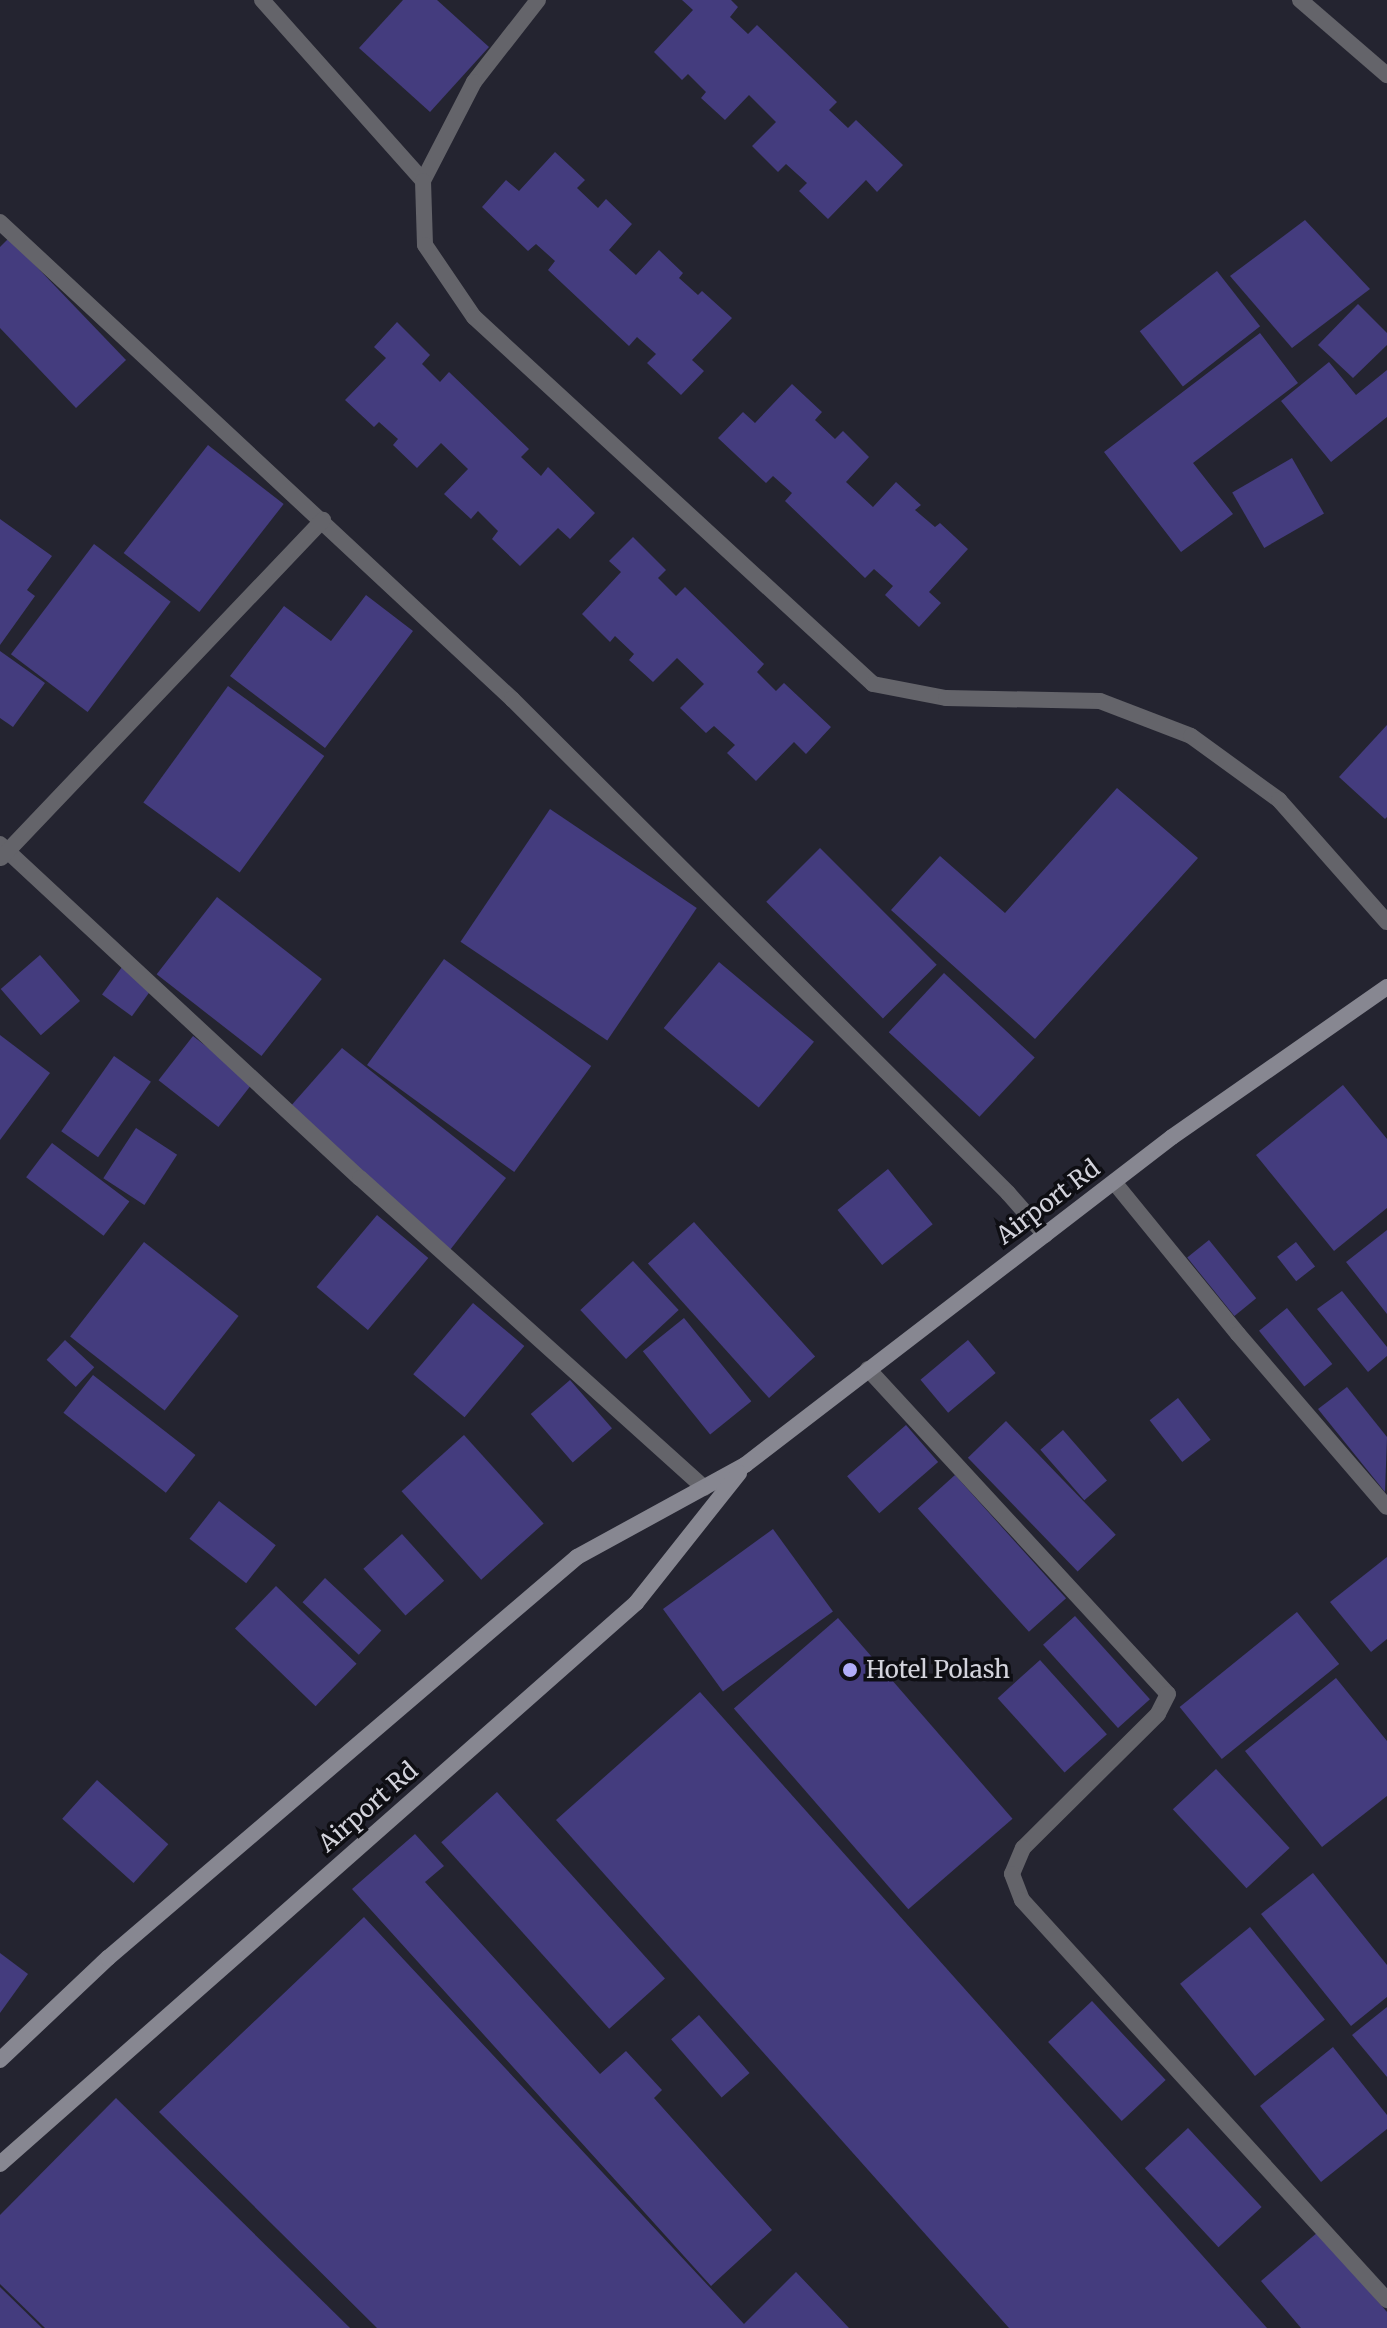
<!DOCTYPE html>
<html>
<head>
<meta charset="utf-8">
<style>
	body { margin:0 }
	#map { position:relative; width:1387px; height:2328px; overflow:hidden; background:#242430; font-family:Merriweather,serif }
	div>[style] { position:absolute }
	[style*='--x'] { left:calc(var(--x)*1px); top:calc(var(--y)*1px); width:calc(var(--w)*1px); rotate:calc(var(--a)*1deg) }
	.building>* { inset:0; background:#443c7e; transform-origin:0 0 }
	.minor>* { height:16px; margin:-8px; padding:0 8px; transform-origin:8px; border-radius:8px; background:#64646a }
	.secondary>* { height:16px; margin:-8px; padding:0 8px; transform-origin:8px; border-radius:8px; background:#878791 }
	.dots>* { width:22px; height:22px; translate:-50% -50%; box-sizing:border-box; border:4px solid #0e0e13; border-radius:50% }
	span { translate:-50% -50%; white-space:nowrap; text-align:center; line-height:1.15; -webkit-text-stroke:7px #0e0e13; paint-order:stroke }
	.street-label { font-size:24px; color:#d3d3dc }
	.poi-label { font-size:24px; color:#d3d3dc }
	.left { translate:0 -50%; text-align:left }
</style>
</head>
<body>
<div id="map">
	<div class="building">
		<i style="clip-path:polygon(403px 0,437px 0,489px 47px,430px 112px,359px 48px)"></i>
		<i style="clip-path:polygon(682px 0,731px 0,738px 7px,730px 17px,748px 34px,757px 25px,837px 102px,829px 110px,848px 128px,856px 120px,903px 165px,877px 192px,866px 180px,828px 219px,799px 191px,807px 183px,786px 164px,778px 172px,752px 146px,776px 122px,749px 95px,725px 120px,701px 98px,706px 92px,688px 74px,682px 80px,654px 52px,693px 10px)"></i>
		<i style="clip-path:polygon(555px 152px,585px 180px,577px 188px,598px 208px,606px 199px,632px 224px,609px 250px,636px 275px,659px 250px,683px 273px,679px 278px,698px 295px,702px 291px,732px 318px,692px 360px,704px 371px,681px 395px,647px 363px,656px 354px,637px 337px,629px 346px,548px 270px,555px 261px,536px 244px,528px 251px,482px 207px,506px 180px,519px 191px)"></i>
		<i style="clip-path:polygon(1305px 220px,1370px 289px,1292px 348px,1230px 276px)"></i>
		<i style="clip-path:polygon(9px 238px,126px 360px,76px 408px,0 328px,0 247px)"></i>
		<i style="left:1217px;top:271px;width:70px;height:98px;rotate:52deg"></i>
		<i style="clip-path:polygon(1358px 304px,1387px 333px,1387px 345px,1353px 378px,1318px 345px)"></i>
		<i style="clip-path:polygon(397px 322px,430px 355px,422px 364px,440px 382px,449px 372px,529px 449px,521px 457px,541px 476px,548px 467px,595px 513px,570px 539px,558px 528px,520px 566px,492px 539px,498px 531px,478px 511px,471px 519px,444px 494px,468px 469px,441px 443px,417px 468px,393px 445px,398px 439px,379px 422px,374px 427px,345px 400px,386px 358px,374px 347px)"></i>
		<i style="clip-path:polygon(1260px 333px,1298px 383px,1193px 463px,1233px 514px,1181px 552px,1104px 452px)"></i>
		<i style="clip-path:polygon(1329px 362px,1356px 395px,1387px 370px,1387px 417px,1331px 462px,1281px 401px)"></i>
		<i style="clip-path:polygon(792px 384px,822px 412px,815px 420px,835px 439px,843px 431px,869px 457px,846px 482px,873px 507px,896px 482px,921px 505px,915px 510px,935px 527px,940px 523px,968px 549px,929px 592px,941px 603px,919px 627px,885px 595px,893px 586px,874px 569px,865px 578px,785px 501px,792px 493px,773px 476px,766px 483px,718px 438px,743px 412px,755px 423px)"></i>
		<i style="left:208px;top:445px;width:96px;height:137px;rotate:38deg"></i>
		<i style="left:1292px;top:458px;width:64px;height:69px;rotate:60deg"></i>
		<i style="clip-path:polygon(0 519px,52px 556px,27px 590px,35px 596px,0 645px)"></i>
		<i style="clip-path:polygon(633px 537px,666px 570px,658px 578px,676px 596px,685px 587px,764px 664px,757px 672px,776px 691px,784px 683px,831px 727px,806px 754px,794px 742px,756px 781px,727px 753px,735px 745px,714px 726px,706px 733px,680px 708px,704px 684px,677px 658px,653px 682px,629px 660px,634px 654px,615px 636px,610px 642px,582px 614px,621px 572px,609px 561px)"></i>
		<i style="left:94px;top:544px;width:96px;height:138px;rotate:37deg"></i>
		<i style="clip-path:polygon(366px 595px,413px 631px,325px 748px,230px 676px,284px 606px,331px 641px)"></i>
		<i style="clip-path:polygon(0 651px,45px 683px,13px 727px,0 718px)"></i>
		<i style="left:228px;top:686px;width:119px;height:144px;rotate:36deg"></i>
		<i style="clip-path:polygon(1387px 725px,1387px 817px,1385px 819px,1339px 777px)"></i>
		<i style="clip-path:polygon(1117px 788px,1198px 858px,1035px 1039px,891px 910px,940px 856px,1005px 913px)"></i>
		<i style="left:550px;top:809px;width:177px;height:160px;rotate:34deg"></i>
		<i style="left:820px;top:848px;width:165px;height:76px;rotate:45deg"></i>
		<i style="left:217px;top:897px;width:133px;height:98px;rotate:38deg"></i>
		<i style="left:40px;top:955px;width:61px;height:52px;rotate:49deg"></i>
		<i style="left:444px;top:959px;width:182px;height:131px;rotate:36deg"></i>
		<i style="left:719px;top:962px;width:124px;height:86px;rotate:40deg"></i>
		<i style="left:122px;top:967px;width:37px;height:34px;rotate:36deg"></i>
		<i style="left:944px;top:973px;width:124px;height:81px;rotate:43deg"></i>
		<i style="clip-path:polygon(0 1035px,50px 1073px,0 1140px)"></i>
		<i style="left:193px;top:1036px;width:76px;height:56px;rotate:38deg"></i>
		<i style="clip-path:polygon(342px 1048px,506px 1178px,450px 1250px,289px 1108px)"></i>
		<i style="left:114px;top:1056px;width:45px;height:92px;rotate:35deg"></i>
		<i style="clip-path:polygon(1343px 1085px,1387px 1139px,1387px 1208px,1334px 1251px,1256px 1155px)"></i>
		<i style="left:136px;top:1128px;width:49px;height:60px;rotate:33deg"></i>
		<i style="left:52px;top:1143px;width:97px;height:43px;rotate:37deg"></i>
		<i style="left:888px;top:1169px;width:71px;height:65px;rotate:51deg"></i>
		<i style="left:377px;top:1215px;width:67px;height:94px;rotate:40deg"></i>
		<i style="left:694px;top:1222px;width:181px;height:62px;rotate:48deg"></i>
		<i style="clip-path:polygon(1387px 1230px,1387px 1314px,1346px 1262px)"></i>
		<i style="left:1209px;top:1240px;width:75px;height:28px;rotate:51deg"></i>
		<i style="left:144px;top:1242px;width:120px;height:120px;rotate:38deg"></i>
		<i style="left:1296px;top:1242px;width:31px;height:24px;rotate:52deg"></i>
		<i style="left:633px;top:1261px;width:67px;height:72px;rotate:47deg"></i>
		<i style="clip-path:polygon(1342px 1291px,1387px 1347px,1387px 1356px,1368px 1372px,1317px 1309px)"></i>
		<i style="left:473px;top:1303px;width:67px;height:93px;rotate:40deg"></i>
		<i style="left:1287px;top:1308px;width:72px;height:36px;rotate:51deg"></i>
		<i style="left:684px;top:1318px;width:107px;height:53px;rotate:51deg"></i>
		<i style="left:65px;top:1340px;width:40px;height:27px;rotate:43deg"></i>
		<i style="left:968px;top:1340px;width:43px;height:62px;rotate:50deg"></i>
		<i style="left:93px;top:1375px;width:130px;height:48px;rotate:38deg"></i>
		<i style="left:570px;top:1380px;width:64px;height:52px;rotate:49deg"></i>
		<i style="clip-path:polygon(1347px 1387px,1387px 1437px,1385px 1492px,1318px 1409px)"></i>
		<i style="left:1178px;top:1398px;width:53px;height:36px;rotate:52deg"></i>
		<i style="left:1006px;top:1421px;width:158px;height:53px;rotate:46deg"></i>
		<i style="left:906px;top:1425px;width:49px;height:78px;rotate:49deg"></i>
		<i style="left:1063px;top:1430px;width:67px;height:30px;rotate:49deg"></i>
		<i style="left:464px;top:1435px;width:119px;height:84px;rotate:48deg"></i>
		<i style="left:955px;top:1475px;width:166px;height:50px;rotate:48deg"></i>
		<i style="left:219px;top:1501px;width:72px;height:48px;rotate:38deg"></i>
		<i style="left:773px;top:1529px;width:102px;height:136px;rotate:54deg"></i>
		<i style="left:402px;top:1534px;width:63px;height:52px;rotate:48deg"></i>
		<i style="clip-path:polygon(1387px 1557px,1387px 1639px,1371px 1652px,1330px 1602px)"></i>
		<i style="left:325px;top:1578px;width:77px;height:33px;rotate:43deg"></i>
		<i style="left:276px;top:1586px;width:112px;height:59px;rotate:44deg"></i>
		<i style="left:1297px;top:1612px;width:67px;height:151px;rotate:51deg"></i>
		<i style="left:1075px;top:1616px;width:112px;height:43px;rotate:48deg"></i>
		<i style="left:838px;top:1618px;width:266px;height:138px;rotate:49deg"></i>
		<i style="left:1040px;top:1660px;width:100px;height:57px;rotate:48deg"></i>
		<i style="clip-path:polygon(1336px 1678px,1387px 1741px,1387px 1796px,1322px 1847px,1245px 1751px)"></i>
		<i style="clip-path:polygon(700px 1692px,1267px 2328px,1009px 2328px,556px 1820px)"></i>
		<i style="left:1216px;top:1769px;width:108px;height:59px;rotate:47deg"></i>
		<i style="left:97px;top:1780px;width:96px;height:52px;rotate:42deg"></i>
		<i style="left:497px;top:1792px;width:251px;height:75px;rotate:48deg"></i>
		<i style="clip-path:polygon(415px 1834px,444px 1866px,425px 1882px,600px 2074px,626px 2051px,662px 2090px,654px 2098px,772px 2230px,711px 2286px,352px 1889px)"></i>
		<i style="clip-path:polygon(1313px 1873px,1387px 1965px,1387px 1997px,1351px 2026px,1261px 1914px)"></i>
		<i style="clip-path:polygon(364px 1917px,744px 2324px,796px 2272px,849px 2328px,377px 2328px,159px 2112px)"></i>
		<i style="left:1250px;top:1927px;width:119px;height:90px;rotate:51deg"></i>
		<i style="clip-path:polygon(0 1953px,28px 1974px,0 2013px)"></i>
		<i style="left:1092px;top:2001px;width:108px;height:60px;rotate:47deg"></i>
		<i style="clip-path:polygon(1387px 2007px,1387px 2077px,1352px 2035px)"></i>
		<i style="left:699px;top:2015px;width:77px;height:37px;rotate:49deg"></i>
		<i style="clip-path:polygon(1333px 2047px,1387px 2115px,1387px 2129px,1321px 2182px,1260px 2106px)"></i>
		<i style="clip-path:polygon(116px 2098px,350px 2328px,45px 2328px,0 2284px,0 2215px)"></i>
		<i style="left:1188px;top:2128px;width:108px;height:59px;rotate:47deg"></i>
		<i style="clip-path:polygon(1318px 2232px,1387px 2312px,1387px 2328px,1301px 2328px,1261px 2281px)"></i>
		<i style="clip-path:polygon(0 2287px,42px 2328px,0 2328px)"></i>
	</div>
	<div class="minor">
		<i style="--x:262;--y:0;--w:242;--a:48.3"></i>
		<i style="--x:538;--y:0;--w:104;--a:128"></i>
		<i style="--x:474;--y:82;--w:111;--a:117.3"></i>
		<i style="--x:423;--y:181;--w:64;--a:88.2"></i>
		<i style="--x:425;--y:245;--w:87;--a:55.8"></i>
		<i style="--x:474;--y:317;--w:542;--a:42.61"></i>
		<i style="--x:873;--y:684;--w:74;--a:10.9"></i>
		<i style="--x:946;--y:698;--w:154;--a:1.1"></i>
		<i style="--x:1100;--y:701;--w:97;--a:21"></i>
		<i style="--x:1191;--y:736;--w:109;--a:36"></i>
		<i style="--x:1279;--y:800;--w:163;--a:48.5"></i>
		<i style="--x:1300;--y:0;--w:115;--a:40.8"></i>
		<i style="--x:0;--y:222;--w:700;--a:42.97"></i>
		<i style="--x:512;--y:699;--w:700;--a:44.88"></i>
		<i style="--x:1008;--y:1193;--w:56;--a:48.6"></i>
		<i style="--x:0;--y:844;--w:491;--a:42.9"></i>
		<i style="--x:360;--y:1178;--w:463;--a:42"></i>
		<i style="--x:1;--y:858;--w:467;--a:-46.4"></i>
		<i style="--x:1114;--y:1182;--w:196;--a:50.8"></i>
		<i style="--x:1238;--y:1334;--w:228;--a:49.3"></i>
		<i style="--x:868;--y:1369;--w:442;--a:47.3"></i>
		<i style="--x:1168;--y:1694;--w:22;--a:117"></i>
		<i style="--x:1158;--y:1714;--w:190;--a:135.2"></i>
		<i style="--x:1023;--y:1848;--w:28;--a:113"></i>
		<i style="--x:1012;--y:1874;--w:28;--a:69"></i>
		<i style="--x:1022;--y:1900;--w:542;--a:47.62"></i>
	</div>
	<div class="secondary">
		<i style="--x:0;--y:2060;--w:149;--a:-43.4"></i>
		<i style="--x:108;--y:1958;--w:617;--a:-40.53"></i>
		<i style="--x:577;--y:1557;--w:192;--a:-28.7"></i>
		<i style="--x:745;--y:1465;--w:538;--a:-37.53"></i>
		<i style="--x:1172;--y:1137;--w:262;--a:-34.9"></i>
		<i style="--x:0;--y:2164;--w:848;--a:-41.41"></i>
		<i style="--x:636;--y:1603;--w:166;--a:-51.6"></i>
	</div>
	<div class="dots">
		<i style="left:850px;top:1670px;background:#b1adfa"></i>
	</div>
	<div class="street-label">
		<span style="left:1048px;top:1202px;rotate:-37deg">Airport Rd</span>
		<span style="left:368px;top:1807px;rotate:-41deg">Airport Rd</span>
	</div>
	<div class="poi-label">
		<span class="left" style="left:866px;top:1670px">Hotel Polash</span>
	</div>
</div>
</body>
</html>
